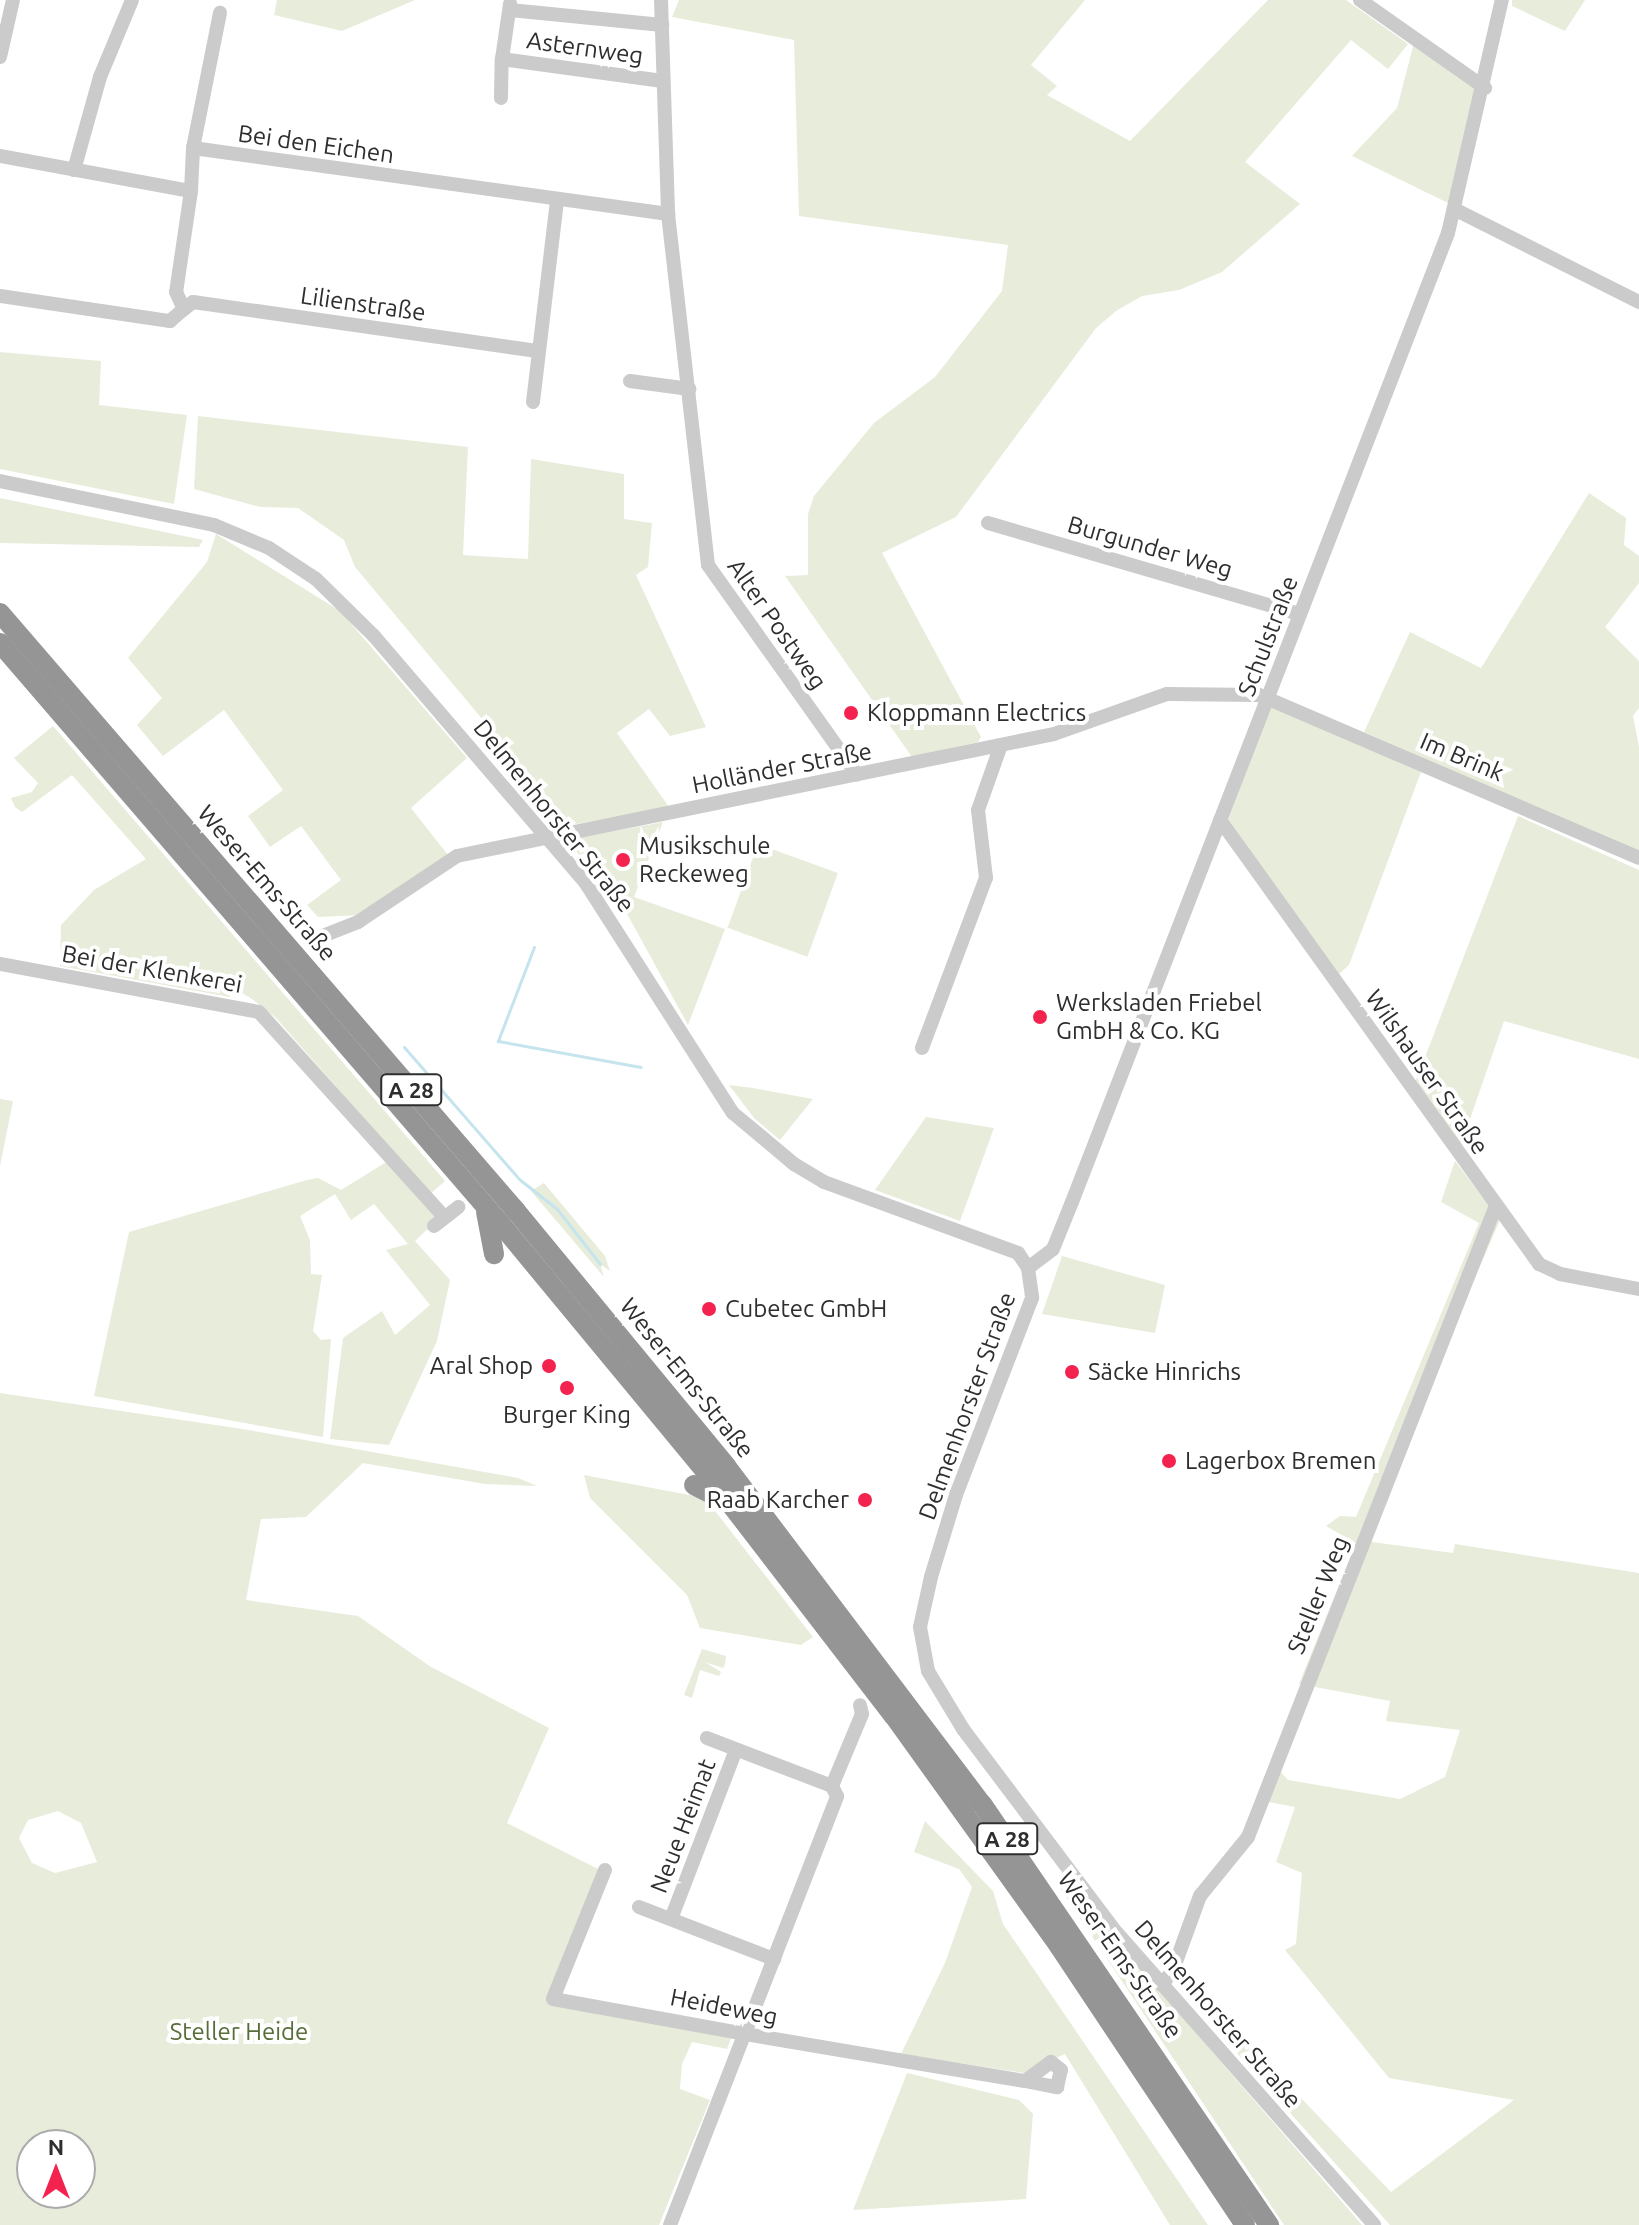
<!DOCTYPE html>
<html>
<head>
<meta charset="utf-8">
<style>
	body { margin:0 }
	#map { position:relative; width:1639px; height:2225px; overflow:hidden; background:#fff; font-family:Ubuntu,sans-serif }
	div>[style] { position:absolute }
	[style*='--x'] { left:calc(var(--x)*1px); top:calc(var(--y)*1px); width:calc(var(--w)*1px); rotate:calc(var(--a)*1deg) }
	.green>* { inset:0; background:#e7edda; transform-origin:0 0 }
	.stream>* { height:3px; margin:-1.5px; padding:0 1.5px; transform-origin:1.5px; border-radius:1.5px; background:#c5e4ee }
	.minor>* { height:14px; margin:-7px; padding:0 7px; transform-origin:7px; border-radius:7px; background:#cbcbcb }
	.highway>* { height:20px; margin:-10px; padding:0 10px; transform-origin:10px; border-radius:10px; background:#959595 }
	.dots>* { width:22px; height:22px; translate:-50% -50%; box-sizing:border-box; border:4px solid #fff; border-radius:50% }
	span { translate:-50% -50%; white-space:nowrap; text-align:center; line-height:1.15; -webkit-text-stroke:8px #fff; paint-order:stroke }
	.shield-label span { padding:2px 6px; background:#fff; border:2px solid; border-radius:6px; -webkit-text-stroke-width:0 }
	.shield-label { font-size:22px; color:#2e2e2e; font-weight:700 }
	.street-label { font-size:24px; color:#2e2e2e }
	.poi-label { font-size:24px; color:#2e2e2e }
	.left { translate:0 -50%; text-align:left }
	.right { translate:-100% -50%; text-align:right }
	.park-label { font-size:24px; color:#586d38 }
	.north { position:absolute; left:16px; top:2129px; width:80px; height:80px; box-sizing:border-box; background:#fff; border:2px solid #ababab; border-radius:50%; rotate:0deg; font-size:22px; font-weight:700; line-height:32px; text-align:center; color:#2e2e2e }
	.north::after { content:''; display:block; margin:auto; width:28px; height:36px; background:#f3224e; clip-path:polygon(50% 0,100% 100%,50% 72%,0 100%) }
</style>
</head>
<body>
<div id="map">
	<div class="green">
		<i style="clip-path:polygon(277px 0,415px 0,342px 31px,274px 15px)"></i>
		<i style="clip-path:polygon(679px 0,1085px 0,1031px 65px,1057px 86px,1047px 95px,1130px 141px,1268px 0,1346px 0,1408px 44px,1388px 69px,1351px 40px,1245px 162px,1300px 204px,1222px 272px,1179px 290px,1142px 296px,1116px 311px,1096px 328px,956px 517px,882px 553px,981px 737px,978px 742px,912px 757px,785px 576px,808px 575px,808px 514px,814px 496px,874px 423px,935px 377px,1002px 291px,1008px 245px,799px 216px,794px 40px,672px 17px)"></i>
		<i style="clip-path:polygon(1512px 0,1585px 0,1565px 31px,1512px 6px)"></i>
		<i style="clip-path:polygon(1414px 43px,1480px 90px,1450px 204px,1352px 156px,1397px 108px)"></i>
		<i style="clip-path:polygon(0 352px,101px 361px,99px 405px,187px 415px,174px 504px,0 469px)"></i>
		<i style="clip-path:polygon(198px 416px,468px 447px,463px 555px,528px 559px,531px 459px,624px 474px,624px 519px,652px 523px,648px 567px,636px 575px,706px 727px,670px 736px,649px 709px,617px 733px,669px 807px,571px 825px,355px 567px,344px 540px,298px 508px,260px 507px,194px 489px)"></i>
		<i style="clip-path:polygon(1589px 493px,1626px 518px,1624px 545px,1639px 556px,1639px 583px,1605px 627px,1639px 661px,1639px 708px,1633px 716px,1639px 747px,1639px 853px,1364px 732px,1410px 632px,1481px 668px)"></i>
		<i style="clip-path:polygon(0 498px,203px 540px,199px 547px,0 543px)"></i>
		<i style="clip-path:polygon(216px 534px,340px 611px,467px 758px,411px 808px,448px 855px,361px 915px,318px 917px,307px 905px,341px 880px,301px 826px,270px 847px,248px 816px,283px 790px,224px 710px,163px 756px,137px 725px,162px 698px,128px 658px,207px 562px)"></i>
		<i style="clip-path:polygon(1270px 705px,1421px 772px,1349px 965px,1339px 974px,1227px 823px)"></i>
		<i style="clip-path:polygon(53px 726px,445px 1181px,430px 1194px,276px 1018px,252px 999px,228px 985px,230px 997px,60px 966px,61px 925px,94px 890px,146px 859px,72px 775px,22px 812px,15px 807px,11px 798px,32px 792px,38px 783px,14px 758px)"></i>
		<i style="clip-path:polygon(1518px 816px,1639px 870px,1639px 1059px,1504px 1021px,1460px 1148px,1415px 1083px)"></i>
		<i style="clip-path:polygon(663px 822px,634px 897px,725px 929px,688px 1025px,625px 910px,567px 840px)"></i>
		<i style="left:758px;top:844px;width:85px;height:89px;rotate:20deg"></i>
		<i style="clip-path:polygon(729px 1085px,753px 1088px,813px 1099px,780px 1140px,754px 1118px)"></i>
		<i style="clip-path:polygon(0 1099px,13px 1101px,0 1166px)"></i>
		<i style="clip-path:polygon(926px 1117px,994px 1128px,960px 1221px,875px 1190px)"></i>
		<i style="clip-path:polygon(388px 1161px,439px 1218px,415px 1241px,450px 1280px,437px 1341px,389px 1445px,330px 1439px,343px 1338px,382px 1311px,395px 1335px,430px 1305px,386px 1250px,408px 1244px,374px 1204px,351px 1220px,335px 1194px,300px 1216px,310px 1240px,311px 1274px,322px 1275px,313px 1331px,321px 1340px,331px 1339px,323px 1437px,94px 1396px,129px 1232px,307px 1180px,318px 1178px,341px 1190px)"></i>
		<i style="clip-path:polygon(1455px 1161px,1500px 1220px,1367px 1528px,1372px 1542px,1453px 1553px,1455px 1544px,1639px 1573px,1639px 2225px,1390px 2225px,1179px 1988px,1182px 1974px,1391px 2192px,1514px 2100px,1389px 2078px,1285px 1950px,1296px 1944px,1302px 1873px,1276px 1862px,1295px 1807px,1268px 1802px,1278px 1769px,1288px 1780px,1400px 1799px,1445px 1777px,1460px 1730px,1386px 1721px,1390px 1701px,1299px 1684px,1356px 1543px,1326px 1526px,1340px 1516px,1356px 1517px,1479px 1223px,1441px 1202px)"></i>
		<i style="clip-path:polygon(544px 1183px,605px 1256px,610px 1271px,600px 1264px,604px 1277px,531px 1191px)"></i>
		<i style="clip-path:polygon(1062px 1256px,1165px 1285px,1155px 1333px,1042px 1314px)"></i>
		<i style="clip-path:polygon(evenodd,0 1393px,249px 1430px,518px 1478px,537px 1486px,485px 1484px,363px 1463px,306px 1517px,261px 1519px,246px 1600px,358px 1616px,431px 1667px,549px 1728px,507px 1823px,602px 1871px,548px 1999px,732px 2036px,727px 2049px,692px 2042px,682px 2064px,680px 2089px,710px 2100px,659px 2225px,0 2225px,0 1393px,58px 1811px,81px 1823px,97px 1862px,55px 1873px,32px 1863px,19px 1838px,28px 1820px,58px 1811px,0 1393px,32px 2145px,80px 2145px,80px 2193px,32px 2193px,32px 2145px)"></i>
		<i style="clip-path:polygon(584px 1475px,705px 1498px,813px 1637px,801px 1645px,700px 1628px,687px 1595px,590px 1498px)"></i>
		<i style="clip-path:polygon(702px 1649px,726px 1656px,725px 1664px,723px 1668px,705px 1662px,721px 1672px,719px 1676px,700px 1670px,692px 1698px,684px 1695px)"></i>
		<i style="clip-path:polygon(925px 1821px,993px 1891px,1003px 1924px,1208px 2225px,1170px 2225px,1065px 2054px,1024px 2073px,901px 2054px,945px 1963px,972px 1887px,959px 1869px,914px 1852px)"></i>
		<i style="clip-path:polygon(1065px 1876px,1215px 2055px,1362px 2225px,1284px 2225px,1056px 1882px)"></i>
		<i style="clip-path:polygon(907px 2073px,1019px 2100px,1033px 2114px,1026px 2199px,853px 2210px)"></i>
	</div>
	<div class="stream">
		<i style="--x:534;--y:947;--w:101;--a:111"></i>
		<i style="--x:498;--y:1041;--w:145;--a:10.3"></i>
		<i style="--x:404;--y:1047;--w:175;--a:48.9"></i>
		<i style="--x:519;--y:1179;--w:48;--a:38.3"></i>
		<i style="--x:557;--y:1209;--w:70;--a:52"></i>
	</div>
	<div class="minor">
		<i style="--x:661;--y:0;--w:214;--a:88.1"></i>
		<i style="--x:668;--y:214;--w:353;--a:83.5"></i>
		<i style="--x:708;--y:565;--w:257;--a:54.6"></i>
		<i style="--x:1360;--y:0;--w:153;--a:35.1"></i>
		<i style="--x:510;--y:10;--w:153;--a:5.6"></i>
		<i style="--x:0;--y:57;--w:58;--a:-77.2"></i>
		<i style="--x:502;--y:59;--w:56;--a:-81.7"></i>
		<i style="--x:501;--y:98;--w:39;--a:-89"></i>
		<i style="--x:502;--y:59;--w:162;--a:7.8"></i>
		<i style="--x:193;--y:148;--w:138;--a:-78.7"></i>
		<i style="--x:0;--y:156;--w:194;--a:10.4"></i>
		<i style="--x:191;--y:191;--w:43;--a:-87.3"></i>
		<i style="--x:193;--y:148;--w:480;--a:7.9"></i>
		<i style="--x:74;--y:170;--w:97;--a:-74.4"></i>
		<i style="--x:100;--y:77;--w:83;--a:-67.4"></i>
		<i style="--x:191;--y:191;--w:102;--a:98.4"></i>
		<i style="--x:176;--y:292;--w:19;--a:65"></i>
		<i style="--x:184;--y:309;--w:11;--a:-38"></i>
		<i style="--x:193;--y:302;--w:346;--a:8.1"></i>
		<i style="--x:1456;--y:210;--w:205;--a:26.7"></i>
		<i style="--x:0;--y:296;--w:172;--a:8.4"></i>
		<i style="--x:170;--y:321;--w:18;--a:-41"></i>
		<i style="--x:630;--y:381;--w:60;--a:7.7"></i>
		<i style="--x:533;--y:402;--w:203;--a:-83.2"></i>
		<i style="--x:0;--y:481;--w:218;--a:11.6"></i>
		<i style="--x:214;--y:525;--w:60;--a:22.7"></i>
		<i style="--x:269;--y:548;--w:56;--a:33.4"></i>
		<i style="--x:316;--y:579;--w:81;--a:44.5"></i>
		<i style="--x:374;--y:636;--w:324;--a:49.4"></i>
		<i style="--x:585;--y:882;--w:274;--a:57.4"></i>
		<i style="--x:733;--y:1113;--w:80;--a:39.9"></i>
		<i style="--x:794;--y:1164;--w:35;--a:31"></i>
		<i style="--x:824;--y:1182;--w:207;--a:20.1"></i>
		<i style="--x:1018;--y:1253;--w:18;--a:56"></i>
		<i style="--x:1028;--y:1268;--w:30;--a:82"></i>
		<i style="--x:1032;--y:1298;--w:211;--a:111.1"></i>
		<i style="--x:956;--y:1495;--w:86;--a:107"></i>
		<i style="--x:931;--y:1577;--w:51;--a:102.4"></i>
		<i style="--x:920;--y:1627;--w:45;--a:79.7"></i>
		<i style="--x:928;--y:1671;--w:68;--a:58.9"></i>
		<i style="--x:963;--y:1729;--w:256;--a:53"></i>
		<i style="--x:1117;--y:1933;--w:389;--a:48.6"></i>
		<i style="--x:988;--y:523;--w:325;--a:16.3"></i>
		<i style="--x:1220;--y:820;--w:547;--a:54.3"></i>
		<i style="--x:1539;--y:1264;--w:23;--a:25"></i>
		<i style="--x:1560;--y:1274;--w:80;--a:10.8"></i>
		<i style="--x:320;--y:937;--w:41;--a:-21.5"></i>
		<i style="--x:358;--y:922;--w:119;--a:-33.7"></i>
		<i style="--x:457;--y:856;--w:609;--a:-11.55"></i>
		<i style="--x:1054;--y:734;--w:120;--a:-19.5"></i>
		<i style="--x:1167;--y:694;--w:92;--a:0.6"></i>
		<i style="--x:1259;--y:695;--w:413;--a:23.2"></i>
		<i style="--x:0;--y:964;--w:263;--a:10.5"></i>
		<i style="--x:259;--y:1012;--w:276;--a:47.9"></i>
		<i style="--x:922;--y:1048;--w:182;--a:-69.4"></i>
		<i style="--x:986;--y:878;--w:68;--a:-96.7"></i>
		<i style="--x:978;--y:810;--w:69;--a:-70.5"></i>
		<i style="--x:434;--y:1226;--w:31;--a:-38"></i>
		<i style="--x:1028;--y:1268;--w:31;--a:-37"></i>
		<i style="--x:1053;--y:1249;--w:51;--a:-68"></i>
		<i style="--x:1072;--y:1202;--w:1039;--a:-68.79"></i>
		<i style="--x:1448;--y:233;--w:239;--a:-77"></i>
		<i style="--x:832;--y:1786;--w:78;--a:-67.4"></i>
		<i style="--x:862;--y:1714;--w:9;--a:-103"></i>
		<i style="--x:605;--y:1870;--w:139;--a:112"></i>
		<i style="--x:553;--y:1999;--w:195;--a:10.3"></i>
		<i style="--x:745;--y:2034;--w:155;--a:9.6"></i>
		<i style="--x:898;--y:2060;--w:129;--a:9.4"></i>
		<i style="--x:1025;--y:2081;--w:33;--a:11"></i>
		<i style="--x:1057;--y:2087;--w:17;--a:-77"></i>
		<i style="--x:1061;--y:2070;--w:13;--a:-141"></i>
		<i style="--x:1051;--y:2062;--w:32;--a:144"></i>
		<i style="--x:639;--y:1907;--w:145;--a:21.1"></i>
		<i style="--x:671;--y:1919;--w:181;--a:-69"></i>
		<i style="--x:1162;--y:1985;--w:19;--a:-54"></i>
		<i style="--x:1173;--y:1970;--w:79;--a:-70"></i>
		<i style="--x:1200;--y:1896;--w:76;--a:-50.9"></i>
		<i style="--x:1248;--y:1837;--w:676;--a:-68.56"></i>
		<i style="--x:670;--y:2225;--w:460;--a:-68.7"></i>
		<i style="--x:837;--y:1796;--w:11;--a:-117"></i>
		<i style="--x:832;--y:1786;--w:134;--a:-159"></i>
	</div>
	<div class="highway">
		<i style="--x:0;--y:613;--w:790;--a:49.21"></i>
		<i style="--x:516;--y:1211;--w:330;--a:50.5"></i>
		<i style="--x:726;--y:1466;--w:424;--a:52.9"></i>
		<i style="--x:982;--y:1804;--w:510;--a:55.72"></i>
		<i style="--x:0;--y:643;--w:766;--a:49.24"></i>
		<i style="--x:500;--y:1223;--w:328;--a:50.4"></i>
		<i style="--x:709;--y:1476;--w:303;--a:52.4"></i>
		<i style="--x:894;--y:1716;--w:283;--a:54.3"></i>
		<i style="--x:1059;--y:1946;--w:335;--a:56.3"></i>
		<i style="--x:486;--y:1212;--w:43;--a:79.2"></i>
		<i style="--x:694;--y:1485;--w:36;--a:27"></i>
	</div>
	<div class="dots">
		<i style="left:851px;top:713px;background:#f3224e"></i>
		<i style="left:623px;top:860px;background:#f3224e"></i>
		<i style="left:1040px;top:1017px;background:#f3224e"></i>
		<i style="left:709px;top:1309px;background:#f3224e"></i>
		<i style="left:549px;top:1366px;background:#f3224e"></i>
		<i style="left:1072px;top:1372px;background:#f3224e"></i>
		<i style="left:567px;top:1388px;background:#f3224e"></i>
		<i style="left:1169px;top:1461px;background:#f3224e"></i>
		<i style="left:865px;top:1500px;background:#f3224e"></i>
	</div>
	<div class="shield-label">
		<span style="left:411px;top:1090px">A 28</span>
		<span style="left:1007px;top:1839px">A 28</span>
	</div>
	<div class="street-label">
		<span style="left:585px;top:48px;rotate:8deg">Asternweg</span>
		<span style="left:316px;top:144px;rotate:8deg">Bei den Eichen</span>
		<span style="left:363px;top:304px;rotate:8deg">Lilienstraße</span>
		<span style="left:1150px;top:547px;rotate:16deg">Burgunder Weg</span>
		<span style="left:777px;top:624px;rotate:55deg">Alter Postweg</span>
		<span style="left:1268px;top:636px;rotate:-69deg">Schulstraße</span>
		<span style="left:1462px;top:757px;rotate:23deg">Im Brink</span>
		<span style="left:782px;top:768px;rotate:-11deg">Holländer Straße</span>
		<span style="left:554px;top:816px;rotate:51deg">Delmenhorster Straße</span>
		<span style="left:267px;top:883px;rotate:49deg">Weser-Ems-Straße</span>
		<span style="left:152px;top:969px;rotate:10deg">Bei der Klenkerei</span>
		<span style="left:1427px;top:1072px;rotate:55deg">Wilshauser Straße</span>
		<span style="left:687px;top:1378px;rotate:51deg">Weser-Ems-Straße</span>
		<span style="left:967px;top:1406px;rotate:-70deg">Delmenhorster Straße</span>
		<span style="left:1318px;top:1595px;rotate:-68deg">Steller Weg</span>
		<span style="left:683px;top:1826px;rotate:-69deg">Neue Heimat</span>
		<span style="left:1120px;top:1955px;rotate:55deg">Weser-Ems-Straße</span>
		<span style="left:724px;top:2007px;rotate:11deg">Heideweg</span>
		<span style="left:1218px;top:2014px;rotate:49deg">Delmenhorster Straße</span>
	</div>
	<div class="poi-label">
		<span class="left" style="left:867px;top:713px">Kloppmann Electrics</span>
		<span class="left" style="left:639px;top:860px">Musikschule<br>Reckeweg</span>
		<span class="left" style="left:1056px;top:1017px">Werksladen Friebel<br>GmbH &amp; Co. KG</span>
		<span class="left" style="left:725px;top:1309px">Cubetec GmbH</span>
		<span class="right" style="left:533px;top:1366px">Aral Shop</span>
		<span class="left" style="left:1088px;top:1372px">Säcke Hinrichs</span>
		<span style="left:567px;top:1415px">Burger King</span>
		<span class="left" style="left:1185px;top:1461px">Lagerbox Bremen</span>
		<span class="right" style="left:849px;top:1500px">Raab Karcher</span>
	</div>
	<div class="park-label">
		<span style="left:239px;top:2032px">Steller Heide</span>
	</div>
	<div class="north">N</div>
</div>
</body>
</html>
